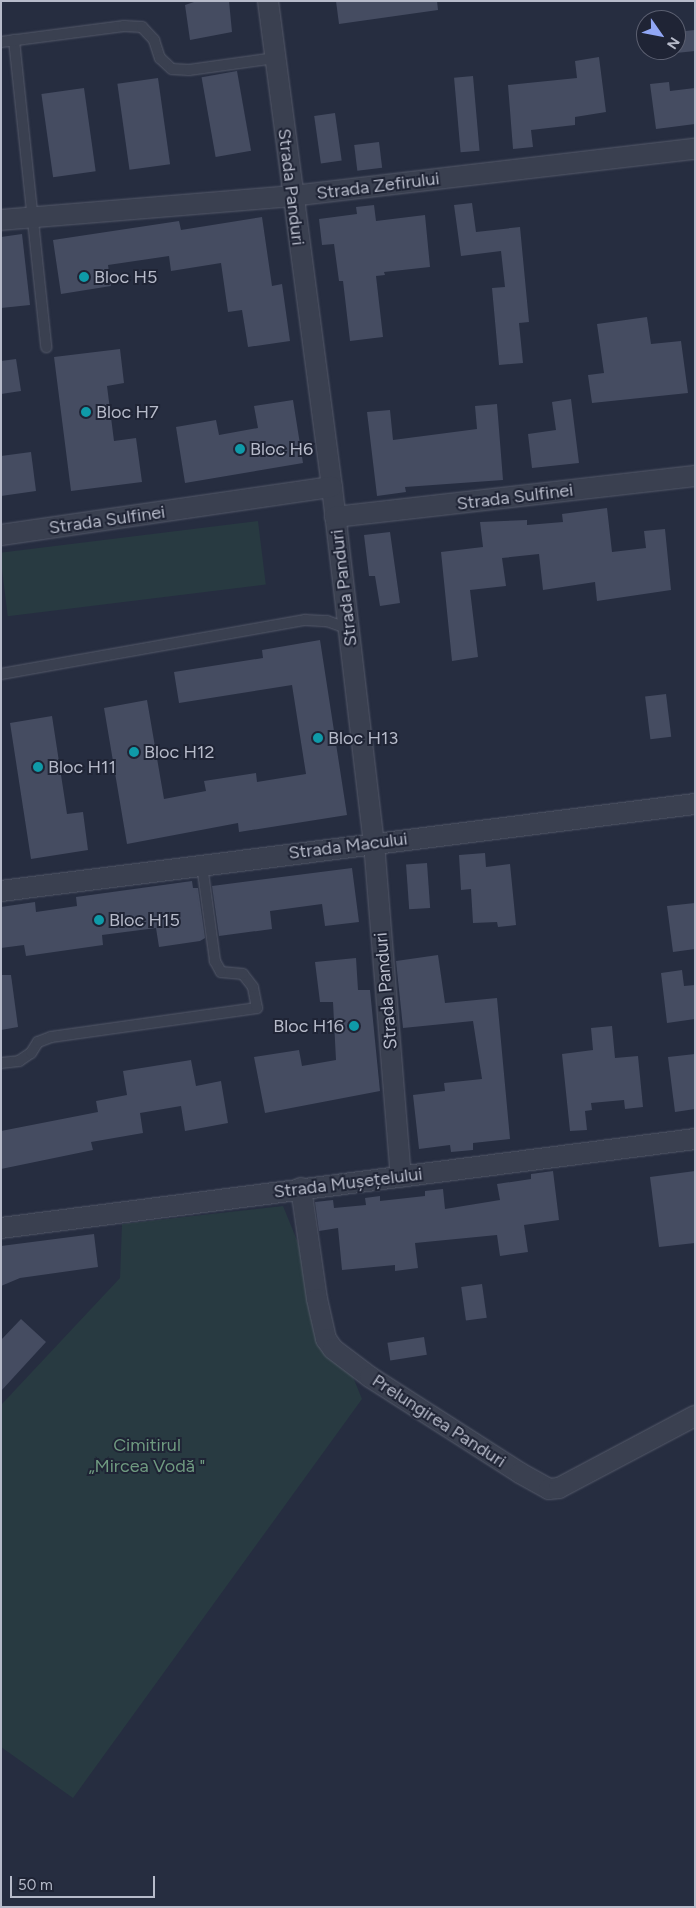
<!DOCTYPE html>
<html>
<head>
<meta charset="utf-8">
<style>
	body { margin:0 }
	#map { position:relative; width:696px; height:1908px; overflow:hidden; background:#262d40; font-family:Figtree,sans-serif }
	div>[style] { position:absolute }
	[style*='--x'] { left:calc(var(--x)*1px); top:calc(var(--y)*1px); width:calc(var(--w)*1px); rotate:calc(var(--a)*1deg) }
	.green>* { inset:0; background:#283a41; transform-origin:0 0 }
	.building>* { inset:0; background:#454c61; transform-origin:0 0 }
	.roads { filter:drop-shadow(0 0 1px #555a6a) drop-shadow(0 0 1px #555a6a) }
	.service>* { height:10px; margin:-5px; padding:0 5px; transform-origin:5px; border-radius:5px; background:#3a4050 }
	.minor>* { height:20px; margin:-10px; padding:0 10px; transform-origin:10px; border-radius:10px; background:#3a4050 }
	.dots>* { width:14px; height:14px; translate:-50% -50%; box-sizing:border-box; border:2px solid #1f2435; border-radius:50% }
	span { translate:-50% -50%; white-space:nowrap; text-align:center; line-height:1.15; -webkit-text-stroke:4px #1f2435; paint-order:stroke }
	.street-label { font-size:18px; color:#b7bbca }
	.poi-label { font-size:18px; color:#b7bbca }
	.left { translate:0 -50%; text-align:left }
	.right { translate:-100% -50%; text-align:right }
	.park-label { font-size:18px; color:#6f9a80 }
	.frame { position:absolute; inset:0; border:2px solid #b7bbca; pointer-events:none }
	.north { position:absolute; left:636px; top:10px; width:50px; height:50px; box-sizing:border-box; background:#1f2435; border:1px solid #5c6071; border-radius:50%; rotate:123deg; font-size:14px; font-weight:700; line-height:20px; text-align:center; color:#b7bbca }
	.north::after { content:''; display:block; margin:auto; width:18px; height:22px; background:#91a7f5; clip-path:polygon(50% 0,100% 100%,50% 72%,0 100%) }
	.scale { position:absolute; left:10px; top:1876px; width:145px; height:22px; box-sizing:border-box; border:2px solid #b7bbca; border-top:0; padding-left:6px; font-size:15px; line-height:18px; white-space:nowrap; color:#b7bbca; -webkit-text-stroke:4px #1f2435; paint-order:stroke }
</style>
</head>
<body>
<div id="map">
	<div class="green">
		<i style="left:258px;top:521px;width:64px;height:260px;rotate:83deg"></i>
		<i style="clip-path:polygon(283px 1206px,362px 1399px,73px 1798px,1px 1747px,1px 1405px,120px 1278px,122px 1224px)"></i>
	</div>
	<div class="building">
		<i style="clip-path:polygon(197px 1px,229px 1px,232px 32px,190px 40px,185px 5px)"></i>
		<i style="clip-path:polygon(336px 1px,437px 1px,438px 10px,339px 24px)"></i>
		<i style="clip-path:polygon(695px 30px,695px 51px,676px 53px,676px 32px)"></i>
		<i style="clip-path:polygon(599px 57px,606px 112px,575px 117px,575px 125px,531px 130px,533px 147px,513px 149px,508px 85px,577px 78px,575px 61px)"></i>
		<i style="left:237px;top:71px;width:81px;height:36px;rotate:80deg"></i>
		<i style="left:473px;top:76px;width:75px;height:19px;rotate:85deg"></i>
		<i style="left:158px;top:78px;width:87px;height:41px;rotate:82deg"></i>
		<i style="clip-path:polygon(669px 82px,670px 91px,695px 88px,695px 124px,656px 129px,650px 84px)"></i>
		<i style="left:84px;top:88px;width:84px;height:43px;rotate:82deg"></i>
		<i style="left:335px;top:113px;width:48px;height:21px;rotate:82deg"></i>
		<i style="left:379px;top:142px;width:26px;height:25px;rotate:83deg"></i>
		<i style="clip-path:polygon(472px 203px,476px 232px,520px 227px,529px 322px,519px 323px,523px 363px,499px 365px,492px 288px,505px 287px,501px 251px,461px 256px,454px 205px)"></i>
		<i style="clip-path:polygon(374px 205px,376px 221px,425px 215px,430px 267px,384px 272px,385px 275px,376px 276px,383px 337px,350px 341px,343px 281px,339px 281px,334px 244px,322px 245px,319px 219px,357px 214px,356px 207px)"></i>
		<i style="clip-path:polygon(262px 217px,272px 286px,282px 284px,290px 341px,248px 347px,242px 310px,228px 312px,221px 263px,171px 271px,169px 256px,108px 265px,111px 286px,61px 294px,53px 240px,179px 221px,181px 230px)"></i>
		<i style="clip-path:polygon(22px 234px,30px 305px,1px 308px,1px 237px)"></i>
		<i style="clip-path:polygon(647px 317px,651px 344px,681px 341px,688px 393px,592px 403px,588px 375px,604px 373px,597px 324px)"></i>
		<i style="clip-path:polygon(120px 349px,124px 383px,107px 386px,114px 441px,136px 438px,142px 482px,71px 491px,54px 357px)"></i>
		<i style="clip-path:polygon(16px 359px,21px 391px,1px 394px,1px 361px)"></i>
		<i style="clip-path:polygon(571px 399px,579px 463px,532px 468px,528px 434px,556px 430px,552px 402px)"></i>
		<i style="clip-path:polygon(293px 400px,303px 463px,185px 483px,176px 427px,216px 420px,219px 435px,258px 428px,254px 406px)"></i>
		<i style="clip-path:polygon(497px 404px,503px 480px,405px 487px,406px 492px,377px 496px,367px 412px,390px 410px,393px 440px,477px 429px,475px 406px)"></i>
		<i style="clip-path:polygon(31px 452px,36px 491px,1px 496px,1px 456px)"></i>
		<i style="clip-path:polygon(607px 508px,612px 552px,646px 548px,644px 531px,665px 529px,671px 590px,597px 601px,595px 582px,543px 590px,539px 554px,502px 558px,506px 586px,470px 590px,478px 657px,452px 661px,441px 552px,483px 547px,480px 522px,527px 520px,527px 525px,563px 522px,562px 514px)"></i>
		<i style="clip-path:polygon(390px 532px,400px 603px,380px 606px,375px 576px,369px 576px,364px 535px)"></i>
		<i style="clip-path:polygon(320px 640px,347px 815px,239px 832px,238px 823px,127px 844px,104px 708px,147px 700px,164px 799px,206px 791px,204px 781px,256px 773px,257px 782px,306px 774px,292px 685px,179px 703px,174px 672px,263px 658px,262px 650px)"></i>
		<i style="left:666px;top:694px;width:43px;height:21px;rotate:83deg"></i>
		<i style="clip-path:polygon(52px 716px,67px 814px,83px 812px,88px 850px,31px 859px,10px 723px)"></i>
		<i style="clip-path:polygon(485px 853px,486px 867px,510px 864px,516px 925px,498px 927px,497px 922px,473px 923px,471px 889px,461px 890px,459px 855px)"></i>
		<i style="left:427px;top:863px;width:45px;height:21px;rotate:86deg"></i>
		<i style="clip-path:polygon(352px 868px,359px 922px,325px 926px,322px 904px,270px 911px,272px 929px,219px 936px,212px 886px)"></i>
		<i style="clip-path:polygon(192px 881px,193px 888px,198px 888px,205px 938px,200px 941px,159px 947px,156px 928px,102px 935px,103px 945px,26px 956px,24px 945px,1px 948px,1px 907px,35px 902px,36px 912px,77px 906px,76px 897px)"></i>
		<i style="clip-path:polygon(695px 903px,695px 949px,673px 952px,667px 906px)"></i>
		<i style="clip-path:polygon(438px 955px,445px 1003px,497px 998px,510px 1139px,473px 1143px,473px 1150px,451px 1152px,450px 1145px,419px 1149px,413px 1095px,445px 1091px,444px 1083px,482px 1079px,473px 1021px,403px 1028px,396px 961px)"></i>
		<i style="clip-path:polygon(356px 958px,358px 990px,370px 990px,380px 1091px,265px 1113px,254px 1057px,299px 1050px,302px 1066px,336px 1060px,333px 1002px,320px 1002px,315px 962px)"></i>
		<i style="clip-path:polygon(682px 970px,684px 986px,695px 985px,695px 1019px,667px 1023px,661px 973px)"></i>
		<i style="clip-path:polygon(1px 975px,11px 975px,18px 1027px,1px 1030px)"></i>
		<i style="clip-path:polygon(612px 1026px,615px 1058px,638px 1056px,643px 1107px,625px 1109px,624px 1100px,591px 1103px,592px 1110px,585px 1111px,587px 1130px,570px 1131px,562px 1054px,593px 1050px,591px 1028px)"></i>
		<i style="clip-path:polygon(695px 1054px,695px 1109px,675px 1112px,668px 1057px)"></i>
		<i style="clip-path:polygon(191px 1060px,196px 1086px,221px 1081px,228px 1123px,185px 1131px,181px 1106px,140px 1113px,143px 1133px,91px 1142px,93px 1150px,1px 1169px,1px 1131px,98px 1112px,96px 1101px,127px 1095px,123px 1071px)"></i>
		<i style="clip-path:polygon(553px 1171px,559px 1220px,524px 1225px,528px 1252px,500px 1256px,497px 1235px,415px 1243px,418px 1268px,395px 1271px,395px 1265px,342px 1270px,338px 1228px,319px 1231px,315px 1202px,333px 1200px,334px 1208px,366px 1205px,365px 1198px,380px 1196px,380px 1201px,425px 1196px,425px 1191px,443px 1189px,445px 1209px,500px 1200px,497px 1184px,531px 1179px,531px 1174px)"></i>
		<i style="clip-path:polygon(695px 1171px,695px 1243px,659px 1247px,650px 1177px)"></i>
		<i style="clip-path:polygon(94px 1234px,98px 1267px,20px 1278px,1px 1286px,1px 1246px)"></i>
		<i style="left:482px;top:1284px;width:34px;height:21px;rotate:82deg"></i>
		<i style="clip-path:polygon(21px 1319px,46px 1342px,1px 1391px,1px 1340px)"></i>
		<i style="left:424px;top:1337px;width:18px;height:37px;rotate:81deg"></i>
	</div>
	<div class="roads">
		<div class="service">
			<i style="--x:14;--y:40;--w:309;--a:84"></i>
			<i style="--x:1;--y:42;--w:124;--a:-7.4"></i>
			<i style="--x:124;--y:26;--w:18;--a:3"></i>
			<i style="--x:142;--y:27;--w:18;--a:47"></i>
			<i style="--x:154;--y:40;--w:19;--a:72"></i>
			<i style="--x:160;--y:58;--w:16;--a:43"></i>
			<i style="--x:172;--y:69;--w:17;--a:3"></i>
			<i style="--x:189;--y:70;--w:87;--a:-7.9"></i>
			<i style="--x:1;--y:674;--w:309;--a:-10.1"></i>
			<i style="--x:305;--y:620;--w:22;--a:3"></i>
			<i style="--x:327;--y:621;--w:23;--a:20"></i>
			<i style="--x:1;--y:1063;--w:18;--a:-6"></i>
			<i style="--x:19;--y:1061;--w:14;--a:-34"></i>
			<i style="--x:31;--y:1053;--w:13;--a:-58"></i>
			<i style="--x:38;--y:1042;--w:14;--a:-21"></i>
			<i style="--x:51;--y:1037;--w:208;--a:-8"></i>
			<i style="--x:257;--y:1008;--w:21;--a:-101"></i>
			<i style="--x:253;--y:987;--w:16;--a:-128"></i>
			<i style="--x:243;--y:974;--w:22;--a:-175"></i>
			<i style="--x:221;--y:972;--w:13;--a:-119"></i>
			<i style="--x:215;--y:961;--w:97;--a:-97.7"></i>
		</div>
		<div class="minor">
			<i style="--x:268;--y:1;--w:490;--a:82.5"></i>
			<i style="--x:332;--y:487;--w:358;--a:83.3"></i>
			<i style="--x:374;--y:843;--w:335;--a:85.4"></i>
			<i style="--x:1;--y:220;--w:292;--a:-4.7"></i>
			<i style="--x:292;--y:196;--w:406;--a:-6.7"></i>
			<i style="--x:335;--y:517;--w:362;--a:-6.5"></i>
			<i style="--x:1;--y:535;--w:334;--a:-8.3"></i>
			<i style="--x:1;--y:891;--w:699;--a:-7.15"></i>
			<i style="--x:301;--y:1188;--w:112;--a:81.8"></i>
			<i style="--x:317;--y:1299;--w:41;--a:77.3"></i>
			<i style="--x:326;--y:1339;--w:12;--a:55"></i>
			<i style="--x:333;--y:1349;--w:46;--a:37.1"></i>
			<i style="--x:370;--y:1377;--w:178;--a:32.6"></i>
			<i style="--x:520;--y:1473;--w:33;--a:29"></i>
			<i style="--x:549;--y:1489;--w:10;--a:-6"></i>
			<i style="--x:559;--y:1488;--w:154;--a:-27.9"></i>
			<i style="--x:1;--y:1228;--w:700;--a:-7.31"></i>
		</div>
	</div>
	<div class="dots">
		<i style="left:84px;top:277px;background:#0f9aa8"></i>
		<i style="left:86px;top:412px;background:#0f9aa8"></i>
		<i style="left:240px;top:449px;background:#0f9aa8"></i>
		<i style="left:318px;top:738px;background:#0f9aa8"></i>
		<i style="left:134px;top:752px;background:#0f9aa8"></i>
		<i style="left:38px;top:767px;background:#0f9aa8"></i>
		<i style="left:99px;top:920px;background:#0f9aa8"></i>
		<i style="left:354px;top:1026px;background:#0f9aa8"></i>
	</div>
	<div class="street-label">
		<span style="left:378px;top:186px;rotate:-7deg">Strada Zefirului</span>
		<span style="left:291px;top:187px;rotate:83deg">Strada Panduri</span>
		<span style="left:515px;top:497px;rotate:-7deg">Strada Sulfinei</span>
		<span style="left:107px;top:520px;rotate:-8deg">Strada Sulfinei</span>
		<span style="left:344px;top:588px;rotate:-97deg">Strada Panduri</span>
		<span style="left:348px;top:846px;rotate:-7deg">Strada Macului</span>
		<span style="left:386px;top:991px;rotate:-95deg">Strada Panduri</span>
		<span style="left:348px;top:1183px;rotate:-7deg">Strada Mușețelului</span>
		<span style="left:439px;top:1421px;rotate:33deg">Prelungirea Panduri</span>
	</div>
	<div class="poi-label">
		<span class="left" style="left:94px;top:277px">Bloc H5</span>
		<span class="left" style="left:96px;top:412px">Bloc H7</span>
		<span class="left" style="left:250px;top:449px">Bloc H6</span>
		<span class="left" style="left:328px;top:738px">Bloc H13</span>
		<span class="left" style="left:144px;top:752px">Bloc H12</span>
		<span class="left" style="left:48px;top:767px">Bloc H11</span>
		<span class="left" style="left:109px;top:920px">Bloc H15</span>
		<span class="right" style="left:344px;top:1026px">Bloc H16</span>
	</div>
	<div class="park-label">
		<span style="left:147px;top:1456px">Cimitirul<br>„Mircea Vodă "</span>
	</div>
	<div class="frame"></div>
	<div class="north">N</div>
	<div class="scale">50 m</div>
</div>
</body>
</html>
